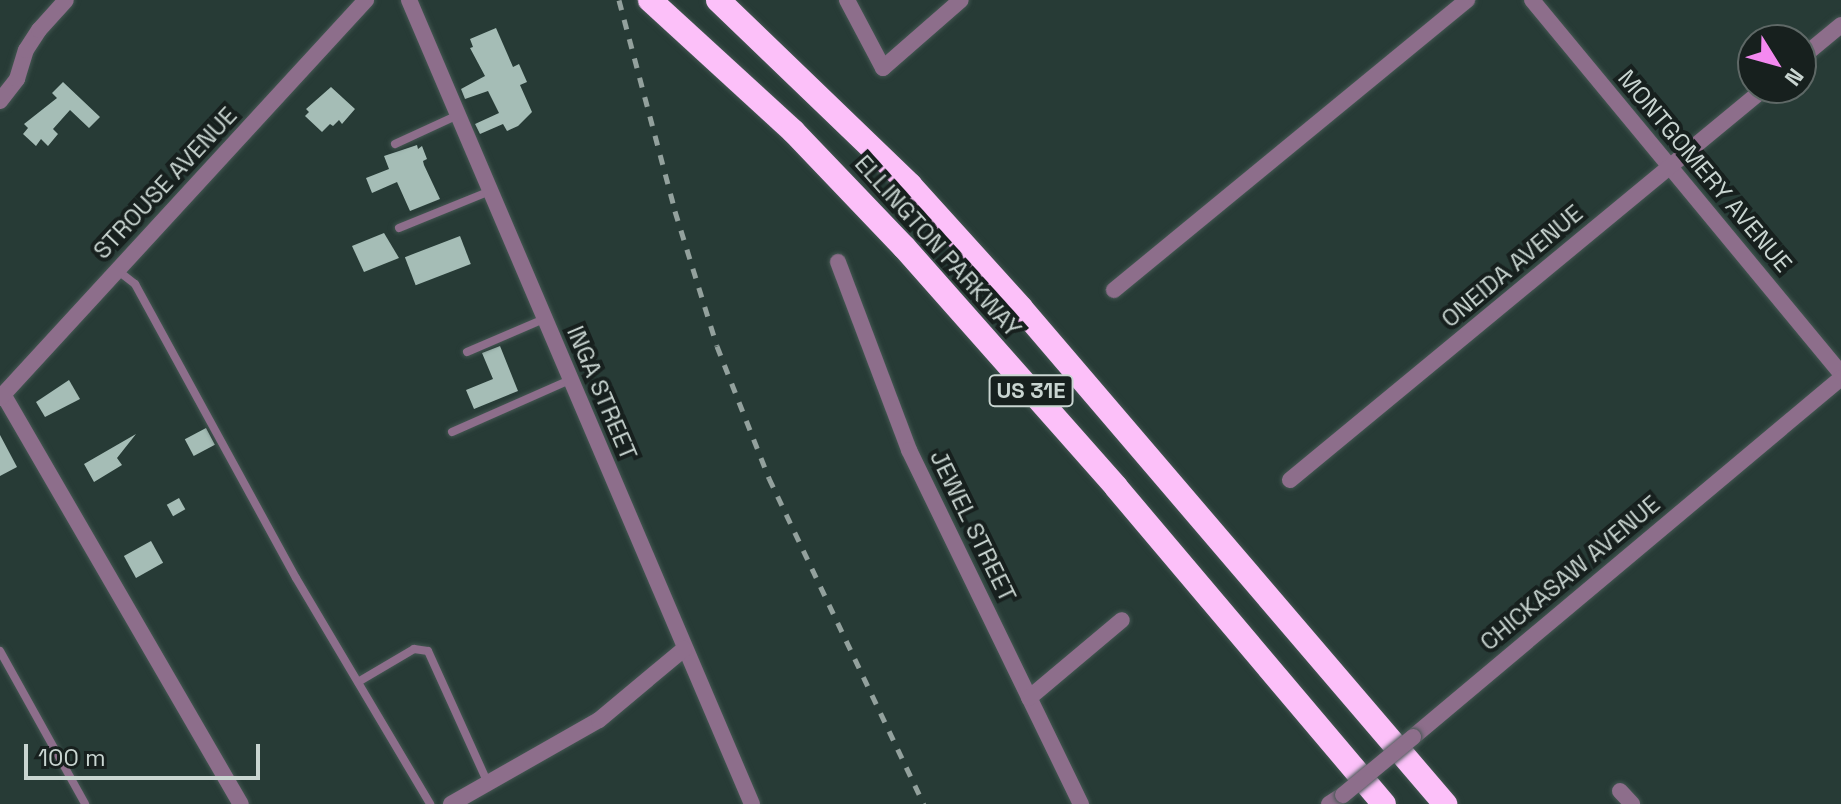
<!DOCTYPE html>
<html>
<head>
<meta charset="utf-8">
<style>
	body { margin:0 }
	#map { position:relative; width:1841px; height:804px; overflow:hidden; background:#273b36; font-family:"Space Grotesk",sans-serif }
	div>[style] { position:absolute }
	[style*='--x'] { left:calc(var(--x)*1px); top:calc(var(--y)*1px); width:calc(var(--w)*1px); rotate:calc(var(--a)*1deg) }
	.building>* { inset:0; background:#a5bdb6; transform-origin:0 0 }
	.roads { filter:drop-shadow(0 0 2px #445752) drop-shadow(0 0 2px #445752) }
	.service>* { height:8px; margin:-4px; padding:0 4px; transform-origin:4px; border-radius:4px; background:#8d6e8b }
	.minor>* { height:16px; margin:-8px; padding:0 8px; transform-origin:8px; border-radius:8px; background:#8d6e8b }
	.motorway>* { height:24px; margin:-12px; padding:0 12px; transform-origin:12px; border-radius:12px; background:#fcc0f9 }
	.rail>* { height:5px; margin-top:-2.5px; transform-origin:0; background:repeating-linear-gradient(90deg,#93a19d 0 10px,transparent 0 20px) }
	.bridges { filter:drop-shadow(0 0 2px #445752) drop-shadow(0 0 2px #445752) }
	.minor-bridge>* { height:16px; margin:-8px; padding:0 8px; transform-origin:8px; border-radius:8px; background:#8d6e8b }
	span { translate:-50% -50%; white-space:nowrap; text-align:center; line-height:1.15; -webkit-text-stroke:8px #17201e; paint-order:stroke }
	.shield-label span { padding:2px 6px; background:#17201e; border:2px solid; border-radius:6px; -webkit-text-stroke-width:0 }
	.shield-label { font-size:22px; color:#c9d5d1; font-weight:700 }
	.street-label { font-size:24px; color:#c9d5d1 }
	.north { position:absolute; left:1737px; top:24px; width:80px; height:80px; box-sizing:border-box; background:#17201e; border:2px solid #5e6866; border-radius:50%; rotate:127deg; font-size:22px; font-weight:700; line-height:32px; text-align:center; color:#c9d5d1 }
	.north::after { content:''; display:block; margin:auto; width:28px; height:36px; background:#f489f0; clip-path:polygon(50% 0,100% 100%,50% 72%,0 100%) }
	.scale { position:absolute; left:24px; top:744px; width:236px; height:36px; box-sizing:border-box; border:4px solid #c9d5d1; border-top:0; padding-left:10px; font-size:24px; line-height:28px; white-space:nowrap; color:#c9d5d1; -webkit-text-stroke:6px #17201e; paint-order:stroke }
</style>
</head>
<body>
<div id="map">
	<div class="building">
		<i style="clip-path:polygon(496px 28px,513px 67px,519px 64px,527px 82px,520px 85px,532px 112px,518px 126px,507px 131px,503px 124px,480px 134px,475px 124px,499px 113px,488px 91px,465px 99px,461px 89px,485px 76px,470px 48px,473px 47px,470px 39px)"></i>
		<i style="clip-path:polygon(63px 82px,100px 117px,89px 128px,70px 110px,53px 129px,58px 134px,48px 146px,41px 139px,36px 146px,23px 134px,28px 128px,24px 124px,57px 98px,52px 93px)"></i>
		<i style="clip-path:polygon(331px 87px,355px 109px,342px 124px,339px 120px,333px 126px,330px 124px,322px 132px,305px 116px,309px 112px,306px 109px)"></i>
		<i style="clip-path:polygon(417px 145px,418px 149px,422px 146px,427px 159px,423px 161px,424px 165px,440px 199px,410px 211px,397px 182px,372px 193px,366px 178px,389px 169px,384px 156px)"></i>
		<i style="clip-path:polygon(384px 233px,399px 258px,364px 272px,352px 246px)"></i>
		<i style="left:460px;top:236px;width:30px;height:59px;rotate:69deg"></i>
		<i style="clip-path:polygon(500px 346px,518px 391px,474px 409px,466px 390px,493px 379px,482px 353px)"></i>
		<i style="clip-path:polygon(69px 380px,80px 399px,45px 417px,36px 402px)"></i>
		<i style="left:206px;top:428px;width:19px;height:24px;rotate:62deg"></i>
		<i style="clip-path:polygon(136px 434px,117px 458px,122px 465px,94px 482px,84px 464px)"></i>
		<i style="clip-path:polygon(0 435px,17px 467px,0 476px)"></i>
		<i style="left:179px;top:498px;width:13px;height:14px;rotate:61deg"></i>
		<i style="left:151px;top:541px;width:25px;height:31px;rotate:61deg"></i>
	</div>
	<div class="roads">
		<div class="service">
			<i style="--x:395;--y:144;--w:69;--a:-24.7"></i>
			<i style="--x:399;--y:228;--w:98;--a:-22.1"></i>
			<i style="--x:117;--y:270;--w:23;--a:38"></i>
			<i style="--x:135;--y:284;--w:335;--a:61.3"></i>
			<i style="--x:296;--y:578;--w:263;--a:59.3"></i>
			<i style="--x:467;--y:352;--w:84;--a:-23.2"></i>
			<i style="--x:452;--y:432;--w:129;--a:-23.8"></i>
			<i style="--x:0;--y:651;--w:175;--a:60.9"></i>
			<i style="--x:358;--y:682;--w:65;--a:-30.5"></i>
			<i style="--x:414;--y:649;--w:14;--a:8"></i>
			<i style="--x:428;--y:651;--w:145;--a:65.6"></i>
		</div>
		<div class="minor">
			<i style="--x:409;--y:0;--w:874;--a:66.9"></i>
			<i style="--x:847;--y:0;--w:77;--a:62.1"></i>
			<i style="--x:883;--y:68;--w:103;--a:-41.1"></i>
			<i style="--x:1532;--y:0;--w:484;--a:50.4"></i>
			<i style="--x:1801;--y:58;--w:52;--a:-39.5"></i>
			<i style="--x:0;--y:101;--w:28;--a:-52"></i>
			<i style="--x:17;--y:79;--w:30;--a:-73"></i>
			<i style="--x:26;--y:50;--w:24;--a:-57"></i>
			<i style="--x:39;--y:30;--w:40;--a:-48"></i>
			<i style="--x:838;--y:262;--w:201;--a:69.3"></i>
			<i style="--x:909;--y:450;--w:394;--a:64.1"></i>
			<i style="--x:1114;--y:290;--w:457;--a:-39.4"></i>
			<i style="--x:3;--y:394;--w:474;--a:59.9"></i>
			<i style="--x:0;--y:398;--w:541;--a:-47.4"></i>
			<i style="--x:1290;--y:480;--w:616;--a:-39.53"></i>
			<i style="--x:1029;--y:698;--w:121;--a:-40"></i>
			<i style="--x:1413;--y:737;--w:559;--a:-39.99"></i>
			<i style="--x:1620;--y:791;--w:18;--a:47"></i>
			<i style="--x:451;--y:804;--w:170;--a:-29.6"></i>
			<i style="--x:599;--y:720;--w:111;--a:-39.9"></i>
			<i style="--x:1329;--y:804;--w:17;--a:-33"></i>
		</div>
		<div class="motorway">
			<i style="--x:650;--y:0;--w:194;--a:42.5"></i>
			<i style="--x:793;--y:131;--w:161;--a:46.3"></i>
			<i style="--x:904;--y:247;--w:320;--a:48.5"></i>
			<i style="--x:1116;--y:487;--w:415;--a:49.8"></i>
			<i style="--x:718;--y:0;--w:267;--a:43.9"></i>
			<i style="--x:910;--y:185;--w:166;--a:47.9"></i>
			<i style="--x:1021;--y:308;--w:653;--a:49.47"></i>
		</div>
	</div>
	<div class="rail">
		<i style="--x:619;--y:0;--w:218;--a:75.1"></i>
		<i style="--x:675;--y:211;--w:141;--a:72.7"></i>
		<i style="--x:717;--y:346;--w:142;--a:68.5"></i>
		<i style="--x:769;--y:478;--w:361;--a:64.6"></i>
	</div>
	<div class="bridges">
		<div class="minor-bridge">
			<i style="--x:1343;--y:795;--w:91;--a:-39.6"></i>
		</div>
	</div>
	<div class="shield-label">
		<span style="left:1031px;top:391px">US 31E</span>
	</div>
	<div class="street-label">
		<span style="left:1705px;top:171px;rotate:50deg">MONTGOMERY AVENUE</span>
		<span style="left:165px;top:183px;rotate:-47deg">STROUSE AVENUE</span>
		<span style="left:938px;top:246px;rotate:48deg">ELLINGTON PARKWAY</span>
		<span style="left:1512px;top:266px;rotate:-40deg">ONEIDA AVENUE</span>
		<span style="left:602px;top:393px;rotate:67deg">INGA STREET</span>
		<span style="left:973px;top:526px;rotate:64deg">JEWEL STREET</span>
		<span style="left:1570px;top:573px;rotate:-40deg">CHICKASAW AVENUE</span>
	</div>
	<div class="north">N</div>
	<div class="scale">100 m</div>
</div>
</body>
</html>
